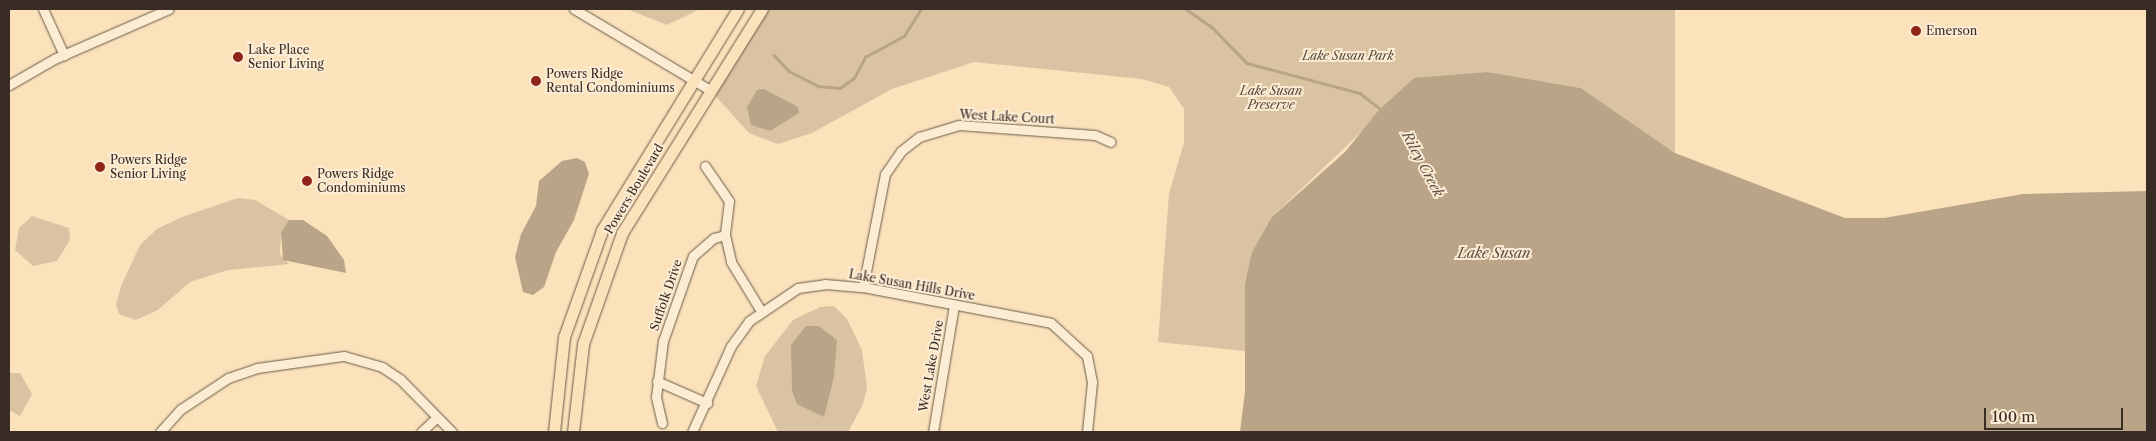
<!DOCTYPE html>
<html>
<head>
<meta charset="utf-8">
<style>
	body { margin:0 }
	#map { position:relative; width:2156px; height:441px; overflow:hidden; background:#fbe2bb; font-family:"Libre Caslon Text",serif }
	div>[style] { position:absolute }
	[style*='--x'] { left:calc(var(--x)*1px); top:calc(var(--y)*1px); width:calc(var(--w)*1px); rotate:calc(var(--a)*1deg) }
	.green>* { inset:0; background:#dac3a2 }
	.water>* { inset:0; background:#b9a488 }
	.stream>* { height:2.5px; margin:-1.25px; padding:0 1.25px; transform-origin:1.25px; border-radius:1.25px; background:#b9a488 }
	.roads { filter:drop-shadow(0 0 1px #6a5a4a) drop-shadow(0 0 1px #6a5a4a) }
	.minor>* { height:9px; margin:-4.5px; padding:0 4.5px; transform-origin:4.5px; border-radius:4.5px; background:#fcecd3 }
	.major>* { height:11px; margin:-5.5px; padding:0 5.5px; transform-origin:5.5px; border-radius:5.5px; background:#fbe2bb }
	.dots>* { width:14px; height:14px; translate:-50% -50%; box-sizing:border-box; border:2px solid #fcecd3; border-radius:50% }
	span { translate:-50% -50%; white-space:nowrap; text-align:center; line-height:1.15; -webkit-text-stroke:4px #fcecd3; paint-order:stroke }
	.poi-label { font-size:12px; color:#392c25 }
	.left { translate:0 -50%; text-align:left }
	.park-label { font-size:12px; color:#594a3e; font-style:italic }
	.street-label { font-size:12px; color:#392c25 }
	.water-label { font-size:14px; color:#5f5043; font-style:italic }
	.frame { position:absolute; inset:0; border:10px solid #392c25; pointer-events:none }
	.scale { position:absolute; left:1984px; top:408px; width:139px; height:22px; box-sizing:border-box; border:2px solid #392c25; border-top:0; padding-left:6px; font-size:15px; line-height:18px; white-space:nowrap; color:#392c25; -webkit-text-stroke:4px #fcecd3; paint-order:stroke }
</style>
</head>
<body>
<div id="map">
	<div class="green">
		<i style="clip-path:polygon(627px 9px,700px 9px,667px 25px)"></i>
		<i style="clip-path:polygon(762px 9px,1675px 9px,1675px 153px,1581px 88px,1488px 72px,1460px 75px,1360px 133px,1272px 217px,1245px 284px,1245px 351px,1158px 342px,1169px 193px,1184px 143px,1184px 109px,1169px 87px,1142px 79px,974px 62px,892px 89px,812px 133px,778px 144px,749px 133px,710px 90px)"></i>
		<i style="clip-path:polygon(238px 198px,255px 200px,289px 220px,281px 233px,280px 254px,289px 264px,228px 270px,190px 282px,158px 310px,136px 320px,119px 314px,116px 305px,121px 286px,140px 245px,157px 229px,182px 217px)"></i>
		<i style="clip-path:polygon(32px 216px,69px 228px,70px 240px,57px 261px,33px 266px,15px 250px,19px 228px)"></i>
		<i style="clip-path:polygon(834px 306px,847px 319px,862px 350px,867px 388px,863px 404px,848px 432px,778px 432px,756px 386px,765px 356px,793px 320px,820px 307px)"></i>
		<i style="clip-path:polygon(9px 373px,20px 373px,32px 394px,20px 416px,9px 410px)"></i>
	</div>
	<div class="water">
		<i style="clip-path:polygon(1488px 72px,1581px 88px,1675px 153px,1845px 218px,1884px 218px,2023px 194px,2147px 191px,2147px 432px,1240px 432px,1245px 391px,1245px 284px,1252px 252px,1272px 217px,1345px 152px,1379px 110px,1414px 78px)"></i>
		<i style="clip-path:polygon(764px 89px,798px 107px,799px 113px,770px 131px,751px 125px,747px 107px,757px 90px)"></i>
		<i style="clip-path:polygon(577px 158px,585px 162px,589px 174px,574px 220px,556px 252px,544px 287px,533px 295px,523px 292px,515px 257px,521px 234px,536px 206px,539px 181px,562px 161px)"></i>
		<i style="clip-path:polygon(289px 220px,303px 220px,327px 236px,344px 260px,346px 273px,283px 260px,281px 233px)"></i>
		<i style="clip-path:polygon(806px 326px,819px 326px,837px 340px,834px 377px,824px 417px,797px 404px,792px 391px,791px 345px)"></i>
	</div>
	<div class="stream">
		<i style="--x:1186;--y:9;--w:32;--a:35"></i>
		<i style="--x:1212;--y:27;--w:50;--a:45.8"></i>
		<i style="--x:1247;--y:63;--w:117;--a:14.9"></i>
		<i style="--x:1360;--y:93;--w:28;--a:38"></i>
		<i style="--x:774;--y:55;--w:22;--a:47"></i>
		<i style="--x:789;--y:71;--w:33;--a:27"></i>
		<i style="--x:818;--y:86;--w:22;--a:5"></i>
		<i style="--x:840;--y:88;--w:17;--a:-36"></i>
		<i style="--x:854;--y:78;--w:24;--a:-62"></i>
		<i style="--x:865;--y:57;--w:44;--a:-28.3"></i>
		<i style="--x:904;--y:36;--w:32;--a:-58"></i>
	</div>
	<div class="roads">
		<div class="minor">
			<i style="--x:43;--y:9;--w:51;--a:65.5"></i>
			<i style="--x:574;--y:9;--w:158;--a:30.8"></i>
			<i style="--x:9;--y:85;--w:52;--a:-30"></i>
			<i style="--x:54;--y:59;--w:125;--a:-23.5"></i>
			<i style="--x:705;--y:166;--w:42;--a:55.6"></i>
			<i style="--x:729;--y:201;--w:34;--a:97"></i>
			<i style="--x:725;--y:235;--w:28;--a:77"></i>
			<i style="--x:731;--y:262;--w:57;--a:58.5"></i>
			<i style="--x:863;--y:287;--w:115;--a:-79"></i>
			<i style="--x:885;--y:174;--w:28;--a:-55"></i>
			<i style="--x:901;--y:151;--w:23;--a:-38"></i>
			<i style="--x:919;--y:137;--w:42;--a:-16.7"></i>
			<i style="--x:959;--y:125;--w:136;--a:4.2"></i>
			<i style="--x:1095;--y:135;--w:17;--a:24"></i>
			<i style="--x:657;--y:381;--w:55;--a:23.7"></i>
			<i style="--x:662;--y:423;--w:27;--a:-103"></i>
			<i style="--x:656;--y:397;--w:56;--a:-82.9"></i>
			<i style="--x:663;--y:341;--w:90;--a:-70.6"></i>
			<i style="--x:693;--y:256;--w:28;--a:-41"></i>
			<i style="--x:714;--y:238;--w:11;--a:-15"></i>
			<i style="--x:160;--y:432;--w:31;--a:-48"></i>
			<i style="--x:181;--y:409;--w:56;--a:-33.4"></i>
			<i style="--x:228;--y:378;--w:31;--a:-19"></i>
			<i style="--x:257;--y:368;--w:88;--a:-7.9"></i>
			<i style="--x:344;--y:356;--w:40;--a:16"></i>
			<i style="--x:382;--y:367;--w:22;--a:34"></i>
			<i style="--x:400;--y:379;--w:74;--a:45.5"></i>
			<i style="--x:421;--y:432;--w:21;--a:-43"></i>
			<i style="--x:692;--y:432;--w:94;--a:-65.6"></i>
			<i style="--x:731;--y:346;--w:31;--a:-54"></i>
			<i style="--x:749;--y:321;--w:59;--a:-34"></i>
			<i style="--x:798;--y:288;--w:27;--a:-8"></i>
			<i style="--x:825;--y:284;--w:38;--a:5"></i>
			<i style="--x:863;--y:287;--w:191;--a:10.8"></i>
			<i style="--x:1051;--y:323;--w:49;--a:42.5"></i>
			<i style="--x:1087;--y:356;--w:26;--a:79"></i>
			<i style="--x:1092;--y:382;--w:50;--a:95.7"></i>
			<i style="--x:933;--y:432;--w:129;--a:-80.6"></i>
		</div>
		<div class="major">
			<i style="--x:554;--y:432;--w:96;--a:-84"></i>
			<i style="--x:564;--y:337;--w:114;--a:-70.4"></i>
			<i style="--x:602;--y:230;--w:259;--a:-58.4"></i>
			<i style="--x:573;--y:432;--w:89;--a:-83.5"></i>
			<i style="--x:583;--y:344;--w:118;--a:-70.6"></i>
			<i style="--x:622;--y:233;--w:264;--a:-58"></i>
		</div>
	</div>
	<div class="dots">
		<i style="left:1916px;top:31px;background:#8f2418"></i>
		<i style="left:238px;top:57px;background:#8f2418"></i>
		<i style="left:536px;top:81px;background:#8f2418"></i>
		<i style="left:100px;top:167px;background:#8f2418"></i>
		<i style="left:307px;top:181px;background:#8f2418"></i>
	</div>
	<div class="poi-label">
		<span class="left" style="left:1926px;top:31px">Emerson</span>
		<span class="left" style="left:248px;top:57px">Lake Place<br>Senior Living</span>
		<span class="left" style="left:546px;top:81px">Powers Ridge<br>Rental Condominiums</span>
		<span class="left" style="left:110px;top:167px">Powers Ridge<br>Senior Living</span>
		<span class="left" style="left:317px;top:181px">Powers Ridge<br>Condominiums</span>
	</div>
	<div class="park-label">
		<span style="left:1348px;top:56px">Lake Susan Park</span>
		<span style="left:1271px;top:98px">Lake Susan<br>Preserve</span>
	</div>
	<div class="street-label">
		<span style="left:1007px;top:117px;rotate:3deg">West Lake Court</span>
		<span style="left:634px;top:189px;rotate:-59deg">Powers Boulevard</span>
		<span style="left:912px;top:285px;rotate:10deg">Lake Susan Hills Drive</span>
		<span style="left:666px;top:295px;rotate:-71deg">Suffolk Drive</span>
		<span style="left:931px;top:366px;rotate:-80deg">West Lake Drive</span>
	</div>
	<div class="water-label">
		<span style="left:1423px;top:164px;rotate:62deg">Riley Creek</span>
		<span style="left:1494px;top:253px">Lake Susan</span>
	</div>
	<div class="frame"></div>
	<div class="scale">100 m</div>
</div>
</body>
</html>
